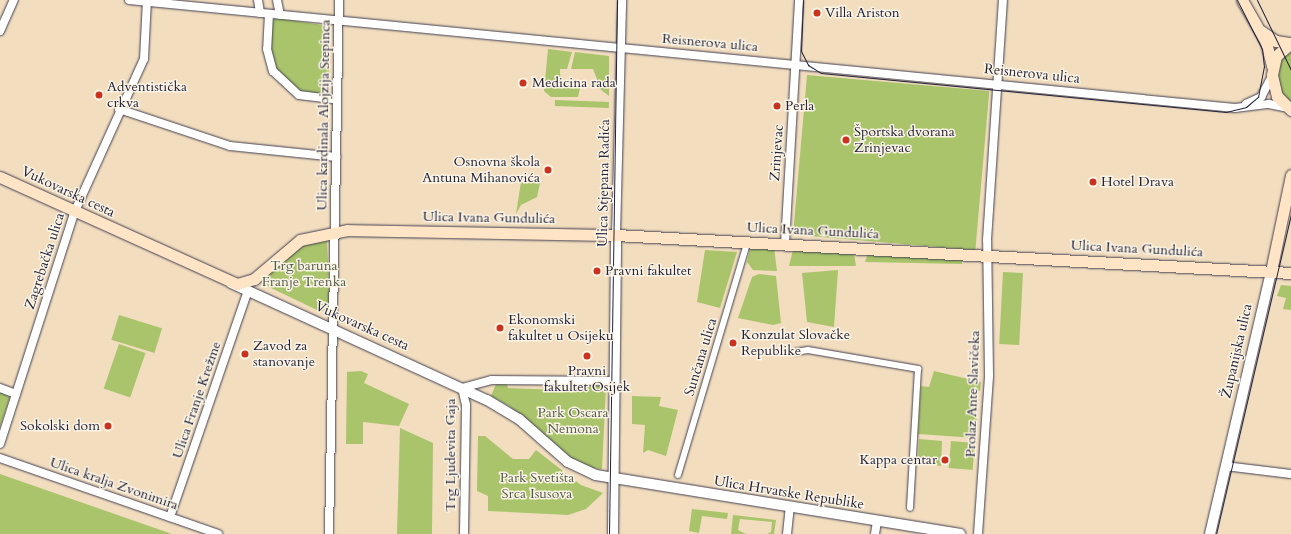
<!DOCTYPE html>
<html>
<head>
<meta charset="utf-8">
<style>
	body { margin:0 }
	#map { position:relative; width:1291px; height:534px; overflow:hidden; background:#f2ddbf; font-family:Cardo,serif }
	div>[style] { position:absolute }
	[style*='--x'] { left:calc(var(--x)*1px); top:calc(var(--y)*1px); width:calc(var(--w)*1px); rotate:calc(var(--a)*1deg) }
	.green>* { inset:0; background:#a9c46b; transform-origin:0 0 }
	.roads { filter:drop-shadow(0 0 1px #413e4f) drop-shadow(0 0 1px #413e4f) }
	.pedestrian>* { height:6px; margin:-3px; padding:0 3px; transform-origin:3px; border-radius:3px; background:#fff }
	.minor>* { height:8px; margin:-4px; padding:0 4px; transform-origin:4px; border-radius:4px; background:#fff }
	.tertiary>* { height:10px; margin:-5px; padding:0 5px; transform-origin:5px; border-radius:5px; background:#fff }
	.secondary>* { height:11px; margin:-5.5px; padding:0 5.5px; transform-origin:5.5px; border-radius:5.5px; background:#ffe4c6 }
	.tram>* { height:1px; margin:-0.5px; padding:0 0.5px; transform-origin:0.5px; border-radius:0.5px; background:#22223b }
	.dots>* { width:11px; height:11px; translate:-50% -50%; box-sizing:border-box; border:2px solid #fcf5e5; border-radius:50% }
	span { translate:-50% -50%; white-space:nowrap; text-align:center; line-height:1.15; -webkit-text-stroke:3px #fcf5e5; paint-order:stroke }
	.poi-label { font-size:14px; color:#22223b }
	.left { translate:0 -50%; text-align:left }
	.right { translate:-100% -50%; text-align:right }
	.street-label { font-size:14px; color:#22223b }
	.park-label { font-size:14px; color:#515b4c }
</style>
</head>
<body>
<div id="map">
	<div class="green">
		<i style="clip-path:polygon(275px 18px,322px 25px,329px 34px,329px 97px,296px 91px,278px 72px,269px 51px,270px 24px)"></i>
		<i style="clip-path:polygon(1291px 48px,1291px 105px,1283px 97px,1277px 75px,1280px 59px)"></i>
		<i style="clip-path:polygon(548px 49px,572px 52px,567px 69px,560px 69px,560px 74px,564px 88px,580px 88px,578px 97px,551px 97px,544px 91px)"></i>
		<i style="clip-path:polygon(575px 52px,609px 56px,609px 96px,595px 85px,597px 79px,593px 69px,571px 69px)"></i>
		<i style="left:807px;top:75px;width:183px;height:160px;rotate:5deg"></i>
		<i style="left:555px;top:100px;width:54px;height:6px;rotate:2deg"></i>
		<i style="clip-path:polygon(521px 182px,540px 183px,537px 197px,521px 205px,516px 214px)"></i>
		<i style="clip-path:polygon(327px 240px,330px 306px,321px 312px,267px 286px,265px 275px,301px 243px)"></i>
		<i style="clip-path:polygon(751px 246px,774px 247px,777px 271px,753px 270px,747px 262px)"></i>
		<i style="clip-path:polygon(705px 250px,737px 252px,720px 308px,697px 302px)"></i>
		<i style="clip-path:polygon(793px 250px,854px 253px,856px 266px,789px 266px)"></i>
		<i style="clip-path:polygon(868px 253px,962px 257px,962px 264px,865px 262px)"></i>
		<i style="clip-path:polygon(838px 270px,834px 327px,807px 322px,802px 273px)"></i>
		<i style="left:1003px;top:272px;width:20px;height:72px;rotate:3deg"></i>
		<i style="clip-path:polygon(759px 274px,776px 276px,781px 323px,773px 325px,738px 318px,752px 277px)"></i>
		<i style="clip-path:polygon(1281px 285px,1291px 286px,1291px 310px,1283px 309px,1286px 298px,1277px 296px)"></i>
		<i style="left:119px;top:315px;width:45px;height:26px;rotate:17deg"></i>
		<i style="left:119px;top:344px;width:28px;height:47px;rotate:19deg"></i>
		<i style="clip-path:polygon(361px 371px,368px 374px,364px 383px,409px 404px,399px 426px,363px 422px,363px 444px,346px 444px,347px 372px)"></i>
		<i style="clip-path:polygon(934px 371px,981px 382px,980px 391px,971px 391px,971px 395px,978px 396px,976px 438px,918px 434px,921px 386px,929px 387px)"></i>
		<i style="clip-path:polygon(496px 384px,507px 384px,508px 388px,585px 391px,586px 385px,606px 386px,602px 469px,591px 468px,566px 455px,509px 406px,491px 396px)"></i>
		<i style="clip-path:polygon(0 391px,10px 397px,0 427px)"></i>
		<i style="clip-path:polygon(632px 396px,661px 397px,659px 406px,678px 410px,666px 456px,648px 450px,643px 453px,645px 425px,632px 424px)"></i>
		<i style="clip-path:polygon(400px 428px,433px 443px,432px 534px,397px 534px)"></i>
		<i style="clip-path:polygon(478px 436px,485px 436px,513px 459px,529px 459px,536px 450px,581px 485px,603px 493px,586px 509px,568px 515px,488px 511px,488px 496px,477px 491px)"></i>
		<i style="clip-path:polygon(919px 439px,942px 441px,941px 466px,918px 462px)"></i>
		<i style="left:951px;top:441px;width:24px;height:27px;rotate:5deg"></i>
		<i style="clip-path:polygon(0 474px,172px 534px,0 534px)"></i>
		<i style="clip-path:polygon(692px 509px,728px 513px,727px 519px,702px 516px,699px 533px,689px 531px)"></i>
		<i style="clip-path:polygon(733px 515px,776px 520px,774px 534px,767px 534px,771px 532px,772px 522px,740px 519px,738px 530px,746px 534px,731px 534px)"></i>
	</div>
	<div class="roads">
		<div class="pedestrian">
			<i style="--x:795;--y:352;--w:13;--a:-9"></i>
			<i style="--x:808;--y:350;--w:112;--a:9.8"></i>
			<i style="--x:918;--y:369;--w:139;--a:93.3"></i>
			<i style="--x:678;--y:475;--w:238;--a:-73.4"></i>
		</div>
		<div class="minor">
			<i style="--x:129;--y:0;--w:1111;--a:5.58"></i>
			<i style="--x:1235;--y:108;--w:34;--a:-7"></i>
			<i style="--x:1269;--y:104;--w:19;--a:12"></i>
			<i style="--x:258;--y:0;--w:13;--a:81"></i>
			<i style="--x:277;--y:0;--w:15;--a:79"></i>
			<i style="--x:269;--y:14;--w:35;--a:93"></i>
			<i style="--x:267;--y:49;--w:23;--a:75"></i>
			<i style="--x:273;--y:71;--w:35;--a:43"></i>
			<i style="--x:299;--y:95;--w:38;--a:7"></i>
			<i style="--x:0;--y:31;--w:34;--a:-66"></i>
			<i style="--x:1246;--y:104;--w:17;--a:-25"></i>
			<i style="--x:1261;--y:97;--w:24;--a:-62"></i>
			<i style="--x:119;--y:109;--w:117;--a:18.4"></i>
			<i style="--x:230;--y:146;--w:107;--a:5.9"></i>
			<i style="--x:616;--y:235;--w:235;--a:-88.5"></i>
			<i style="--x:785;--y:244;--w:244;--a:-86.7"></i>
			<i style="--x:0;--y:388;--w:17;--a:21"></i>
			<i style="--x:0;--y:444;--w:245;--a:-72.2"></i>
			<i style="--x:75;--y:211;--w:167;--a:-65.6"></i>
			<i style="--x:144;--y:59;--w:59;--a:-87.1"></i>
			<i style="--x:0;--y:458;--w:231;--a:19.2"></i>
			<i style="--x:1225;--y:466;--w:66;--a:6.9"></i>
			<i style="--x:170;--y:517;--w:239;--a:-71"></i>
			<i style="--x:329;--y:534;--w:534;--a:-88.93"></i>
			<i style="--x:464;--y:534;--w:129;--a:-89.1"></i>
			<i style="--x:466;--y:405;--w:17;--a:-103"></i>
			<i style="--x:462;--y:388;--w:31;--a:-15"></i>
			<i style="--x:492;--y:380;--w:123;--a:0.5"></i>
			<i style="--x:787;--y:534;--w:27;--a:-84"></i>
			<i style="--x:875;--y:534;--w:13;--a:-81"></i>
			<i style="--x:978;--y:534;--w:159;--a:-86"></i>
			<i style="--x:989;--y:375;--w:135;--a:-90.8"></i>
			<i style="--x:987;--y:240;--w:241;--a:-86.2"></i>
		</div>
		<div class="tertiary">
			<i style="--x:231;--y:283;--w:281;--a:24.6"></i>
			<i style="--x:487;--y:400;--w:37;--a:31"></i>
			<i style="--x:519;--y:419;--w:65;--a:41.3"></i>
			<i style="--x:568;--y:462;--w:31;--a:25"></i>
			<i style="--x:596;--y:475;--w:369;--a:9.2"></i>
			<i style="--x:613;--y:534;--w:299;--a:-89.4"></i>
			<i style="--x:1210;--y:534;--w:270;--a:-76.9"></i>
		</div>
		<div class="secondary">
			<i style="--x:1242;--y:0;--w:48;--a:60.3"></i>
			<i style="--x:1266;--y:42;--w:25;--a:76"></i>
			<i style="--x:1261;--y:31;--w:18;--a:34"></i>
			<i style="--x:1276;--y:41;--w:15;--a:8"></i>
			<i style="--x:1291;--y:43;--w:20;--a:139"></i>
			<i style="--x:1276;--y:56;--w:19;--a:102"></i>
			<i style="--x:1272;--y:75;--w:22;--a:77"></i>
			<i style="--x:1277;--y:96;--w:20;--a:45"></i>
			<i style="--x:0;--y:177;--w:260;--a:24.3"></i>
			<i style="--x:237;--y:284;--w:18;--a:-16"></i>
			<i style="--x:254;--y:279;--w:60;--a:-40.3"></i>
			<i style="--x:300;--y:240;--w:48;--a:-12"></i>
			<i style="--x:347;--y:230;--w:269;--a:1.1"></i>
			<i style="--x:616;--y:235;--w:676;--a:3.22"></i>
			<i style="--x:1271;--y:271;--w:98;--a:-78.2"></i>
		</div>
	</div>
	<div class="tram">
		<i style="--x:803;--y:0;--w:51;--a:92.2"></i>
		<i style="--x:801;--y:51;--w:16;--a:63"></i>
		<i style="--x:808;--y:65;--w:15;--a:32"></i>
		<i style="--x:821;--y:73;--w:407;--a:5.5"></i>
		<i style="--x:1226;--y:112;--w:21;--a:-14"></i>
		<i style="--x:1246;--y:107;--w:16;--a:-40"></i>
		<i style="--x:1258;--y:97;--w:31;--a:-79"></i>
		<i style="--x:1264;--y:67;--w:18;--a:-96"></i>
		<i style="--x:1262;--y:49;--w:55;--a:-117"></i>
		<i style="--x:1257;--y:0;--w:78;--a:64.1"></i>
		<i style="--x:609;--y:534;--w:534;--a:-89.14"></i>
		<i style="--x:1216;--y:534;--w:330;--a:-76.8"></i>
	</div>
	<div class="dots">
		<i style="left:817px;top:13px;background:#c8321e"></i>
		<i style="left:523px;top:83px;background:#c8321e"></i>
		<i style="left:99px;top:95px;background:#c8321e"></i>
		<i style="left:777px;top:106px;background:#c8321e"></i>
		<i style="left:846px;top:140px;background:#c8321e"></i>
		<i style="left:548px;top:170px;background:#c8321e"></i>
		<i style="left:1093px;top:182px;background:#c8321e"></i>
		<i style="left:597px;top:271px;background:#c8321e"></i>
		<i style="left:500px;top:328px;background:#c8321e"></i>
		<i style="left:733px;top:343px;background:#c8321e"></i>
		<i style="left:245px;top:354px;background:#c8321e"></i>
		<i style="left:587px;top:356px;background:#c8321e"></i>
		<i style="left:108px;top:426px;background:#c8321e"></i>
		<i style="left:945px;top:460px;background:#c8321e"></i>
	</div>
	<div class="poi-label">
		<span class="left" style="left:825px;top:13px">Villa Ariston</span>
		<span class="left" style="left:532px;top:83px">Medicina rada</span>
		<span class="left" style="left:107px;top:95px">Adventistička<br>crkva</span>
		<span class="left" style="left:785px;top:106px">Perla</span>
		<span class="left" style="left:854px;top:140px">Športska dvorana<br>Zrinjevac</span>
		<span class="right" style="left:540px;top:170px">Osnovna škola<br>Antuna Mihanovića</span>
		<span class="left" style="left:1101px;top:182px">Hotel Drava</span>
		<span class="left" style="left:605px;top:271px">Pravni fakultet</span>
		<span class="left" style="left:508px;top:328px">Ekonomski<br>fakultet u Osijeku</span>
		<span class="left" style="left:741px;top:343px">Konzulat Slovačke<br>Republike</span>
		<span class="left" style="left:253px;top:354px">Zavod za<br>stanovanje</span>
		<span style="left:587px;top:379px">Pravni<br>fakultet Osijek</span>
		<span class="right" style="left:100px;top:426px">Sokolski dom</span>
		<span class="right" style="left:937px;top:460px">Kappa centar</span>
	</div>
	<div class="street-label">
		<span style="left:710px;top:43px;rotate:5deg">Reisnerova ulica</span>
		<span style="left:1032px;top:74px;rotate:6deg">Reisnerova ulica</span>
		<span style="left:324px;top:115px;rotate:-89deg">Ulica kardinala Alojzija Stepinca</span>
		<span style="left:777px;top:153px;rotate:-86deg">Zrinjevac</span>
		<span style="left:604px;top:183px;rotate:-89deg">Ulica Stjepana Radića</span>
		<span style="left:68px;top:192px;rotate:25deg">Vukovarska cesta</span>
		<span style="left:489px;top:218px;rotate:1deg">Ulica Ivana Gundulića</span>
		<span style="left:813px;top:231px;rotate:3deg">Ulica Ivana Gundulića</span>
		<span style="left:1137px;top:249px;rotate:3deg">Ulica Ivana Gundulića</span>
		<span style="left:45px;top:261px;rotate:-72deg">Zagrebačka ulica</span>
		<span style="left:362px;top:326px;rotate:24deg">Vukovarska cesta</span>
		<span style="left:1237px;top:351px;rotate:-77deg">Županijska ulica</span>
		<span style="left:701px;top:357px;rotate:-73deg">Sunčana ulica</span>
		<span style="left:973px;top:394px;rotate:-88deg">Prolaz Ante Slavičeka</span>
		<span style="left:197px;top:400px;rotate:-71deg">Ulica Franje Krežme</span>
		<span style="left:451px;top:455px;rotate:-90deg">Trg Ljudevita Gaja</span>
		<span style="left:114px;top:484px;rotate:19deg">Ulica kralja Zvonimira</span>
		<span style="left:789px;top:493px;rotate:9deg">Ulica Hrvatske Republike</span>
	</div>
	<div class="park-label">
		<span style="left:304px;top:274px">Trg baruna<br>Franje Trenka</span>
		<span style="left:573px;top:421px">Park Oscara<br>Nemona</span>
		<span style="left:537px;top:486px">Park Svetišta<br>Srca Isusova</span>
	</div>
</div>
</body>
</html>
